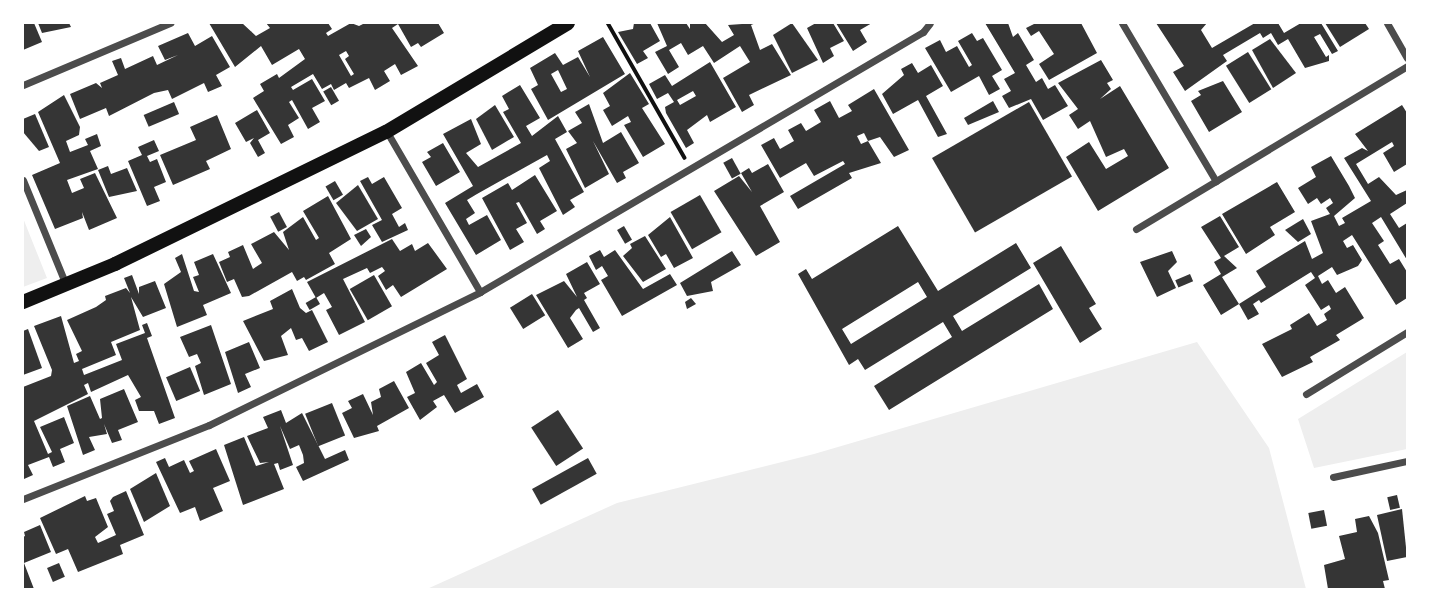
<!DOCTYPE html>
<html>
<head>
<meta charset="utf-8">
<style>
	body { margin:0 }
	#map { position:relative; width:1430px; height:612px; overflow:hidden; background:#fff; font-family:"Zilla Slab",serif }
	div>[style] { position:absolute }
	[style*='--x'] { left:calc(var(--x)*1px); top:calc(var(--y)*1px); width:calc(var(--w)*1px); rotate:calc(var(--a)*1deg) }
	.green>* { inset:0; background:#eee }
	.building>* { inset:0; background:#353535; transform-origin:0 0 }
	.path>* { height:3.5px; margin:-1.75px; padding:0 1.75px; transform-origin:1.75px; border-radius:1.75px; background:#111 }
	.minor>* { height:7px; margin:-3.5px; padding:0 3.5px; transform-origin:3.5px; border-radius:3.5px; background:#4c4c4c }
	.secondary>* { height:14px; margin:-7px; padding:0 7px; transform-origin:7px; border-radius:7px; background:#111 }
	span { translate:-50% -50%; white-space:nowrap; text-align:center; line-height:1.15; -webkit-text-stroke:5px #fff; paint-order:stroke }
	.frame { position:absolute; inset:0; border:24px solid #fff; pointer-events:none }
</style>
</head>
<body>
<div id="map">
	<div class="green">
		<i style="clip-path:polygon(23px 218px,47px 278px,23px 287px)"></i>
		<i style="clip-path:polygon(1197px 342px,1269px 448px,1306px 589px,427px 589px,617px 503px,814px 454px)"></i>
		<i style="clip-path:polygon(1407px 352px,1407px 449px,1314px 468px,1298px 419px)"></i>
	</div>
	<div class="building">
		<i style="clip-path:polygon(23px 23px,34px 23px,42px 42px,23px 50px)"></i>
		<i style="clip-path:polygon(38px 23px,69px 23px,71px 27px,42px 33px)"></i>
		<i style="clip-path:polygon(evenodd,209px 23px,242px 23px,256px 36px,270px 28px,266px 23px,328px 23px,332px 29px,326px 33px,328px 36px,351px 23px,359px 26px,365px 23px,438px 23px,444px 33px,421px 47px,418px 43px,411px 47px,398px 24px,392px 28px,418px 66px,401px 75px,395px 64px,384px 71px,390px 81px,375px 90px,369px 78px,349px 88px,346px 83px,334px 90px,331px 84px,322px 89px,313px 74px,291px 87px,293px 90px,312px 79px,325px 101px,312px 108px,320px 122px,308px 129px,292px 100px,289px 102px,299px 118px,288px 125px,294px 137px,281px 144px,253px 98px,264px 91px,260px 84px,277px 74px,279px 78px,305px 59px,299px 49px,272px 65px,261px 46px,235px 67px,209px 23px,346px 51px,349px 56px,345px 59px,354px 74px,351px 76px,339px 55px,346px 51px)"></i>
		<i style="clip-path:polygon(634px 23px,650px 23px,660px 41px,643px 51px,648px 58px,637px 64px,618px 32px,633px 29px)"></i>
		<i style="clip-path:polygon(657px 23px,686px 23px,690px 29px,690px 23px,705px 23px,722px 42px,734px 35px,728px 25px,756px 23px,751px 25px,760px 50px,772px 44px,791px 75px,749px 95px,754px 105px,742px 112px,723px 78px,750px 62px,740px 46px,714px 63px,703px 46px,688px 55px,681px 43px,669px 50px,679px 67px,668px 74px,655px 52px,667px 46px)"></i>
		<i style="clip-path:polygon(792px 23px,818px 60px,792px 73px,773px 35px)"></i>
		<i style="clip-path:polygon(816px 23px,833px 23px,844px 41px,830px 48px,834px 56px,823px 63px,807px 28px)"></i>
		<i style="clip-path:polygon(836px 23px,872px 23px,860px 30px,867px 42px,853px 51px)"></i>
		<i style="clip-path:polygon(985px 23px,1008px 23px,1013px 37px,1018px 33px,1034px 60px,1026px 65px,1036px 82px,1042px 78px,1048px 89px,1055px 85px,1068px 106px,1043px 120px,1031px 99px,1009px 108px,1002px 96px,1011px 91px,1004px 79px,1015px 73px)"></i>
		<i style="clip-path:polygon(1036px 23px,1081px 23px,1097px 53px,1049px 80px,1039px 64px,1054px 54px,1039px 31px,1031px 36px,1026px 28px)"></i>
		<i style="clip-path:polygon(1156px 23px,1207px 23px,1201px 30px,1212px 48px,1255px 23px,1278px 23px,1284px 33px,1301px 23px,1321px 23px,1338px 51px,1332px 54px,1320px 34px,1314px 37px,1326px 57px,1329px 55px,1329px 61px,1305px 68px,1288px 39px,1278px 45px,1271px 33px,1263px 38px,1260px 33px,1223px 55px,1227px 61px,1185px 91px,1173px 72px,1184px 66px)"></i>
		<i style="clip-path:polygon(1325px 23px,1365px 23px,1369px 29px,1340px 47px)"></i>
		<i style="clip-path:polygon(188px 33px,195px 46px,212px 36px,230px 67px,216px 75px,222px 86px,208px 92px,204px 83px,172px 99px,168px 90px,154px 93px,109px 116px,106px 108px,80px 119px,70px 94px,96px 83px,102px 88px,100px 83px,118px 75px,112px 61px,121px 58px,125px 69px,153px 56px,157px 65px,178px 55px,165px 60px,158px 46px)"></i>
		<i style="clip-path:polygon(972px 33px,977px 41px,983px 38px,1002px 70px,992px 76px,1000px 89px,989px 95px,979px 76px,951px 92px,925px 48px,940px 40px,946px 52px,957px 46px,969px 67px,972px 65px,958px 41px)"></i>
		<i style="clip-path:polygon(evenodd,603px 37px,625px 74px,548px 120px,531px 89px,538px 85px,530px 68px,555px 53px,563px 65px,578px 57px,590px 77px,578px 51px,603px 37px,558px 70px,567px 89px,561px 92px,551px 74px,558px 70px)"></i>
		<i style="clip-path:polygon(1270px 39px,1296px 73px,1273px 88px,1252px 50px)"></i>
		<i style="left:1248px;top:52px;width:44px;height:26px;rotate:58deg"></i>
		<i style="clip-path:polygon(1101px 60px,1113px 80px,1107px 83px,1111px 89px,1100px 99px,1120px 86px,1169px 168px,1098px 211px,1066px 157px,1089px 142px,1106px 169px,1128px 156px,1124px 149px,1106px 157px,1090px 121px,1078px 129px,1069px 115px,1078px 109px,1058px 83px)"></i>
		<i style="clip-path:polygon(evenodd,710px 62px,736px 107px,710px 122px,707px 115px,687px 130px,694px 143px,686px 148px,666px 113px,665px 107px,674px 102px,668px 93px,657px 99px,649px 84px,665px 75px,672px 86px,710px 62px,693px 91px,696px 96px,680px 105px,677px 100px,693px 91px)"></i>
		<i style="clip-path:polygon(912px 63px,918px 73px,931px 65px,943px 86px,926px 96px,947px 134px,938px 137px,918px 100px,893px 114px,882px 94px,904px 75px,901px 69px)"></i>
		<i style="clip-path:polygon(630px 73px,649px 104px,642px 108px,665px 144px,643px 157px,624px 125px,631px 122px,628px 116px,612px 126px,603px 110px,610px 106px,603px 93px)"></i>
		<i style="clip-path:polygon(1223px 81px,1242px 112px,1209px 132px,1191px 101px,1201px 95px,1198px 91px)"></i>
		<i style="clip-path:polygon(520px 85px,540px 118px,526px 126px,532px 136px,558px 116px,567px 132px,555px 139px,584px 192px,570px 200px,575px 207px,563px 215px,539px 168px,550px 161px,547px 155px,477px 194px,467px 200px,475px 213px,466px 219px,469px 225px,487px 215px,501px 240px,476px 255px,445px 203px,473px 186px,443px 134px,471px 119px,481px 144px,466px 153px,478px 167px,521px 143px,503px 112px,509px 109px,502px 96px)"></i>
		<i style="left:331px;top:87px;width:16px;height:9px;rotate:60deg"></i>
		<i style="clip-path:polygon(874px 89px,909px 150px,894px 157px,880px 137px,868px 141px,864px 133px,857px 136px,861px 144px,868px 141px,881px 163px,849px 173px,852px 178px,798px 209px,790px 196px,845px 164px,843px 161px,814px 176px,806px 163px,780px 178px,761px 145px,774px 138px,780px 149px,794px 141px,788px 130px,801px 123px,806px 131px,821px 122px,814px 110px,830px 101px,839px 118px,852px 111px,848px 105px)"></i>
		<i style="clip-path:polygon(64px 95px,80px 127px,79px 135px,66px 141px,70px 152px,88px 145px,85px 139px,97px 134px,101px 146px,90px 151px,98px 169px,67px 180px,72px 193px,84px 188px,80px 179px,95px 173px,117px 218px,89px 230px,82px 212px,83px 218px,55px 229px,32px 175px,60px 163px,38px 112px)"></i>
		<i style="clip-path:polygon(993px 101px,999px 112px,968px 125px,964px 118px)"></i>
		<i style="left:174px;top:102px;width:13px;height:33px;rotate:67deg"></i>
		<i style="left:1029px;top:102px;width:86px;height:112px;rotate:60deg"></i>
		<i style="clip-path:polygon(589px 104px,603px 143px,621px 132px,639px 163px,623px 172px,626px 178px,617px 183px,593px 141px,609px 174px,585px 188px,566px 149px,577px 143px,568px 131px,582px 123px,575px 112px)"></i>
		<i style="clip-path:polygon(495px 105px,514px 137px,492px 150px,476px 119px)"></i>
		<i style="clip-path:polygon(1402px 105px,1407px 113px,1407px 164px,1394px 172px,1383px 153px,1394px 146px,1392px 142px,1356px 164px,1368px 184px,1379px 177px,1396px 195px,1407px 190px,1407px 203px,1390px 214px,1399px 228px,1407px 223px,1407px 260px,1381px 217px,1372px 223px,1384px 241px,1378px 245px,1390px 264px,1399px 259px,1407px 272px,1407px 298px,1396px 305px,1352px 235px,1343px 241px,1347px 248px,1353px 245px,1362px 260px,1358px 266px,1337px 275px,1332px 267px,1318px 276px,1322px 284px,1328px 280px,1336px 293px,1345px 287px,1364px 318px,1336px 335px,1340px 340px,1310px 357px,1313px 362px,1282px 377px,1262px 344px,1292px 329px,1290px 325px,1309px 313px,1317px 326px,1327px 320px,1324px 314px,1331px 309px,1329px 305px,1321px 310px,1305px 285px,1315px 278px,1311px 272px,1261px 303px,1259px 300px,1253px 304px,1259px 314px,1248px 320px,1239px 304px,1266px 287px,1256px 271px,1285px 253px,1305px 241px,1312px 259px,1323px 253px,1311px 221px,1330px 214px,1326px 208px,1333px 203px,1330px 198px,1321px 204px,1317px 198px,1308px 204px,1298px 188px,1316px 177px,1311px 167px,1331px 156px,1349px 186px,1355px 198px,1334px 216px,1339px 226px,1345px 223px,1342px 218px,1371px 201px,1344px 158px,1362px 148px,1368px 151px,1355px 134px)"></i>
		<i style="clip-path:polygon(257px 110px,270px 133px,258px 140px,265px 153px,258px 157px,250px 143px,254px 138px,246px 142px,235px 123px)"></i>
		<i style="clip-path:polygon(35px 114px,49px 147px,39px 151px,23px 132px,23px 119px)"></i>
		<i style="clip-path:polygon(217px 115px,231px 149px,206px 161px,210px 169px,173px 185px,160px 155px,196px 140px,190px 127px)"></i>
		<i style="clip-path:polygon(154px 140px,159px 151px,147px 156px,150px 162px,157px 159px,166px 182px,154px 187px,160px 201px,147px 206px,128px 161px,142px 155px,138px 147px)"></i>
		<i style="clip-path:polygon(443px 143px,460px 172px,436px 186px,422px 162px,431px 157px,427px 152px)"></i>
		<i style="left:732px;top:158px;width:18px;height:10px;rotate:61deg"></i>
		<i style="clip-path:polygon(768px 164px,784px 192px,760px 206px,780px 242px,756px 256px,714px 191px,739px 176px,752px 192px,741px 173px,749px 168px,752px 173px)"></i>
		<i style="clip-path:polygon(108px 166px,111px 174px,127px 168px,137px 191px,109px 197px,98px 170px)"></i>
		<i style="clip-path:polygon(535px 175px,557px 211px,540px 221px,545px 229px,537px 234px,519px 202px,516px 203px,527px 223px,516px 229px,524px 242px,510px 250px,482px 198px,508px 183px,512px 190px)"></i>
		<i style="clip-path:polygon(368px 177px,372px 184px,384px 177px,402px 208px,392px 214px,399px 227px,405px 223px,408px 230px,382px 242px,372px 225px,382px 220px,360px 181px)"></i>
		<i style="left:335px;top:181px;width:16px;height:11px;rotate:60deg"></i>
		<i style="clip-path:polygon(1277px 182px,1295px 212px,1270px 227px,1275px 235px,1246px 254px,1222px 214px)"></i>
		<i style="clip-path:polygon(358px 185px,378px 219px,357px 231px,336px 203px)"></i>
		<i style="left:700px;top:195px;width:43px;height:34px;rotate:60deg"></i>
		<i style="clip-path:polygon(328px 196px,351px 239px,329px 253px,335px 264px,306px 280px,304px 277px,297px 281px,292px 272px,249px 296px,242px 297px,234px 279px,227px 282px,219px 262px,230px 257px,228px 252px,243px 245px,253px 269px,262px 263px,251px 244px,274px 232px,289px 250px,283px 232px,303px 217px,316px 240px,319px 238px,303px 211px)"></i>
		<i style="left:279px;top:212px;width:17px;height:10px;rotate:62deg"></i>
		<i style="clip-path:polygon(1220px 216px,1239px 247px,1224px 256px,1237px 268px,1222px 277px,1239px 304px,1221px 315px,1203px 285px,1221px 274px,1214px 262px,1221px 258px,1201px 227px)"></i>
		<i style="clip-path:polygon(670px 217px,693px 258px,674px 268px,666px 254px,661px 257px,648px 235px)"></i>
		<i style="clip-path:polygon(1303px 219px,1311px 234px,1298px 242px,1285px 230px)"></i>
		<i style="left:624px;top:226px;width:16px;height:8px;rotate:60deg"></i>
		<i style="clip-path:polygon(evenodd,898px 226px,938px 291px,1016px 243px,1031px 268px,953px 316px,962px 331px,1039px 284px,1053px 309px,889px 410px,874px 386px,952px 337px,943px 322px,865px 370px,858px 359px,849px 365px,798px 274px,806px 269px,812px 279px,898px 226px,918px 282px,927px 297px,851px 344px,842px 329px,918px 282px)"></i>
		<i style="clip-path:polygon(366px 229px,371px 237px,361px 246px,354px 235px)"></i>
		<i style="clip-path:polygon(645px 236px,666px 269px,643px 282px,623px 256px,632px 248px,630px 244px)"></i>
		<i style="clip-path:polygon(392px 239px,400px 251px,412px 244px,415px 251px,428px 243px,447px 269px,401px 297px,393px 285px,386px 290px,378px 276px,385px 271px,382px 267px,370px 273px,367px 268px,343px 279px,365px 322px,339px 335px,326px 310px,332px 307px,324px 293px,316px 298px,307px 282px)"></i>
		<i style="clip-path:polygon(1061px 246px,1096px 304px,1089px 308px,1102px 329px,1080px 343px,1033px 263px)"></i>
		<i style="clip-path:polygon(600px 250px,604px 257px,615px 250px,643px 289px,670px 274px,677px 285px,622px 316px,601px 280px,608px 276px,602px 266px,596px 270px,589px 256px)"></i>
		<i style="clip-path:polygon(732px 251px,741px 265px,711px 282px,713px 291px,687px 296px,680px 283px)"></i>
		<i style="clip-path:polygon(1172px 251px,1177px 262px,1168px 271px,1176px 288px,1157px 297px,1140px 262px)"></i>
		<i style="clip-path:polygon(182px 254px,194px 291px,199px 292px,193px 277px,199px 275px,194px 262px,213px 254px,231px 293px,203px 305px,207px 315px,177px 327px,164px 284px,181px 272px,175px 258px)"></i>
		<i style="clip-path:polygon(587px 262px,600px 284px,584px 293px,587px 298px,584px 300px,600px 328px,593px 332px,579px 308px,576px 310px,570px 318px,583px 339px,568px 348px,536px 295px,564px 281px,577px 297px,566px 274px)"></i>
		<i style="left:1190px;top:274px;width:8px;height:16px;rotate:67deg"></i>
		<i style="clip-path:polygon(132px 275px,139px 294px,139px 287px,155px 281px,166px 308px,143px 317px,131px 297px,140px 330px,111px 342px,116px 355px,82px 369px,84px 375px,122px 360px,116px 344px,145px 333px,142px 325px,147px 323px,152px 336px,147px 338px,175px 418px,159px 424px,154px 411px,139px 411px,135px 400px,141px 397px,128px 375px,91px 392px,88px 383px,84px 385px,88px 394px,34px 421px,48px 454px,52px 452px,40px 427px,64px 417px,74px 443px,60px 449px,65px 462px,53px 467px,49px 457px,28px 465px,33px 475px,24px 479px,23px 387px,51px 376px,52px 370px,34px 326px,61px 316px,74px 363px,79px 361px,76px 354px,82px 351px,67px 320px,96px 307px,106px 300px,105px 296px,126px 288px,130px 293px,124px 278px)"></i>
		<i style="left:374px;top:275px;width:36px;height:28px;rotate:60deg"></i>
		<i style="clip-path:polygon(292px 289px,300px 308px,306px 313px,312px 310px,328px 342px,309px 351px,302px 338px,296px 340px,291px 328px,281px 336px,288px 355px,264px 361px,243px 321px,273px 309px,270px 301px)"></i>
		<i style="left:532px;top:294px;width:25px;height:26px;rotate:58deg"></i>
		<i style="left:316px;top:297px;width:8px;height:12px;rotate:60deg"></i>
		<i style="clip-path:polygon(691px 298px,696px 304px,687px 309px,685px 302px)"></i>
		<i style="clip-path:polygon(211px 325px,231px 384px,204px 395px,195px 366px,201px 363px,197px 354px,189px 357px,180px 337px)"></i>
		<i style="clip-path:polygon(28px 329px,42px 368px,23px 375px,23px 331px)"></i>
		<i style="clip-path:polygon(445px 335px,467px 379px,457px 385px,461px 393px,477px 384px,484px 397px,455px 413px,444px 395px,433px 401px,437px 407px,420px 420px,407px 397px,415px 393px,406px 372px,421px 363px,434px 385px,437px 382px,426px 363px,439px 355px,432px 342px)"></i>
		<i style="clip-path:polygon(249px 342px,260px 368px,245px 374px,251px 387px,238px 393px,225px 352px)"></i>
		<i style="left:190px;top:367px;width:26px;height:26px;rotate:67deg"></i>
		<i style="clip-path:polygon(394px 381px,409px 408px,377px 426px,379px 431px,354px 438px,342px 413px,352px 408px,348px 401px,363px 394px,373px 415px,371px 402px,381px 397px,379px 389px)"></i>
		<i style="clip-path:polygon(124px 389px,138px 422px,118px 430px,122px 440px,112px 443px,104px 424px,107px 434px,89px 437px,95px 450px,83px 455px,67px 406px,90px 396px,100px 419px,102px 418px,100px 399px)"></i>
		<i style="left:332px;top:403px;width:35px;height:29px;rotate:68deg"></i>
		<i style="clip-path:polygon(281px 410px,286px 423px,302px 413px,325px 459px,345px 450px,349px 460px,303px 481px,296px 467px,304px 463px,303px 455px,299px 445px,290px 449px,280px 426px,293px 465px,280px 470px,278px 463px,274px 464px,284px 489px,243px 505px,224px 445px,244px 437px,256px 466px,269px 462px,260px 463px,247px 436px,268px 428px,263px 417px)"></i>
		<i style="left:558px;top:410px;width:46px;height:32px;rotate:57deg"></i>
		<i style="clip-path:polygon(216px 449px,230px 481px,213px 488px,223px 511px,200px 521px,195px 507px,180px 513px,156px 462px,165px 458px,169px 467px,184px 460px,190px 473px,194px 471px,189px 461px)"></i>
		<i style="left:588px;top:458px;width:18px;height:64px;rotate:61deg"></i>
		<i style="clip-path:polygon(156px 473px,170px 506px,144px 522px,130px 489px)"></i>
		<i style="clip-path:polygon(126px 491px,144px 535px,120px 545px,123px 554px,78px 572px,68px 549px,56px 554px,40px 518px,85px 496px,87px 501px,96px 498px,108px 527px,95px 537px,98px 543px,116px 535px,107px 514px,114px 511px,110px 501px,113px 497px)"></i>
		<i style="left:1397px;top:495px;width:13px;height:10px;rotate:77deg"></i>
		<i style="clip-path:polygon(1402px 509px,1407px 557px,1387px 561px,1377px 515px)"></i>
		<i style="left:1324px;top:510px;width:16px;height:16px;rotate:79deg"></i>
		<i style="clip-path:polygon(1369px 516px,1378px 533px,1389px 580px,1383px 581px,1385px 589px,1328px 589px,1324px 565px,1345px 559px,1339px 536px,1357px 532px,1355px 519px)"></i>
		<i style="clip-path:polygon(40px 525px,51px 552px,24px 563px,34px 589px,24px 589px,23px 537px,25px 536px,24px 532px)"></i>
		<i style="left:59px;top:563px;width:15px;height:13px;rotate:67deg"></i>
	</div>
	<div class="path">
		<i style="--x:608;--y:23;--w:155;--a:60.3"></i>
	</div>
	<div class="minor">
		<i style="--x:1122;--y:23;--w:184;--a:59.3"></i>
		<i style="--x:1387;--y:23;--w:40;--a:60.3"></i>
		<i style="--x:23;--y:85;--w:160;--a:-22.9"></i>
		<i style="--x:387;--y:132;--w:185;--a:59.8"></i>
		<i style="--x:23;--y:180;--w:113;--a:67.7"></i>
		<i style="--x:1136;--y:229;--w:316;--a:-31"></i>
		<i style="--x:1306;--y:394;--w:119;--a:-31.5"></i>
		<i style="--x:1333;--y:477;--w:76;--a:-12.2"></i>
		<i style="--x:23;--y:499;--w:200;--a:-21.7"></i>
		<i style="--x:209;--y:425;--w:302;--a:-26.1"></i>
		<i style="--x:480;--y:292;--w:514;--a:-30.41"></i>
		<i style="--x:923;--y:32;--w:11;--a:-52"></i>
	</div>
	<div class="secondary">
		<i style="--x:23;--y:302;--w:100;--a:-22.4"></i>
		<i style="--x:115;--y:264;--w:301;--a:-26"></i>
		<i style="--x:386;--y:132;--w:212;--a:-30.9"></i>
	</div>
	<div class="frame"></div>
</div>
</body>
</html>
